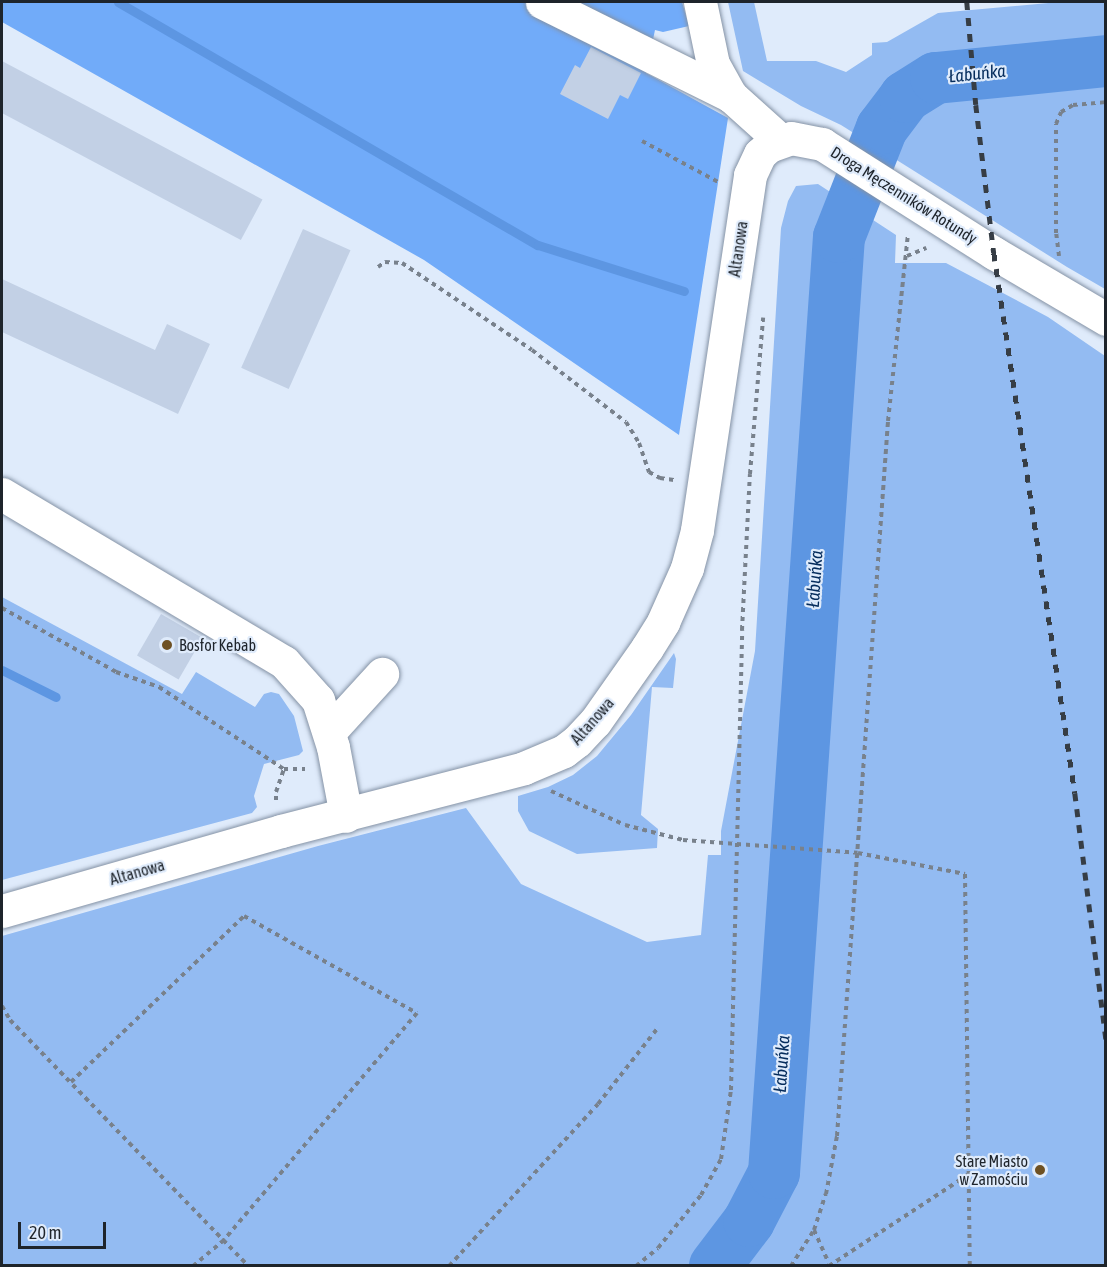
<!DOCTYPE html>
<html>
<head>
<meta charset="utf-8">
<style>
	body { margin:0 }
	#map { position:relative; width:1107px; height:1267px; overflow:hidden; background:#dfebfb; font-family:"Asap Condensed",sans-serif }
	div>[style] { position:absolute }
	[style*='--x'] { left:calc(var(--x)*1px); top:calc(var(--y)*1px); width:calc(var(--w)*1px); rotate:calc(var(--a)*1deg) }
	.green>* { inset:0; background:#93bbf2 }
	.forest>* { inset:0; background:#71abf9 }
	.stream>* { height:9px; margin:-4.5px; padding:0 4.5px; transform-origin:4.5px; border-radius:4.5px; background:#5d96e2 }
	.river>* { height:52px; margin:-26px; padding:0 26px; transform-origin:26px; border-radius:26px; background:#5d96e2 }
	.building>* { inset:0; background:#c2d0e5; transform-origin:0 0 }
	.path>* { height:4px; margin-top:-2px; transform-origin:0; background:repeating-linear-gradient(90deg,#78818c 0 4.5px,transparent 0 9px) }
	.roads { filter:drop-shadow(0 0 2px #8492a5) drop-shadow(0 0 2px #8492a5) }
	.minor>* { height:33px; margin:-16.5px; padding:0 16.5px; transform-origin:16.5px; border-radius:16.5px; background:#fff }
	.rail>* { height:4.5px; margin-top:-2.25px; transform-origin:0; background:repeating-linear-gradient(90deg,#363d45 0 8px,transparent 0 16px) }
	.dots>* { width:16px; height:16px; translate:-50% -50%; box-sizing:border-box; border:3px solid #dfebfb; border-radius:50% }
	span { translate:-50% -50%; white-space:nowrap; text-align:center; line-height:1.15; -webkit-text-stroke:4.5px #dfebfb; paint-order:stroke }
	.street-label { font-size:16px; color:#1e242b }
	.poi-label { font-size:16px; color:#1e242b }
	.left { translate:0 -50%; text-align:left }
	.right { translate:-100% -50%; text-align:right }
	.water-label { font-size:18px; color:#052c5c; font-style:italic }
	.frame { position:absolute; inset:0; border:3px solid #1e242b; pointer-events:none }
	.scale { position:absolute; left:18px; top:1222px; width:88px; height:27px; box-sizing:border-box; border:3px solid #1e242b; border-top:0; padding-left:8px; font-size:18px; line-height:21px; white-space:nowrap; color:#1e242b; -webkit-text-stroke:4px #dfebfb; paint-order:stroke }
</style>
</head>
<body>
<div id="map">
	<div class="green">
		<i style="clip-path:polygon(728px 2px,754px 2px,767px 61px,816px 61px,846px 72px,872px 55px,872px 43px,887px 42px,938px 13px,1059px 2px,1105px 2px,1105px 289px,1067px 267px,841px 125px,801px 106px,743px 71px)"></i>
		<i style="clip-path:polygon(818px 184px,896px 235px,895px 263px,946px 263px,1048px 317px,1105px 356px,1105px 1265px,2px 1265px,2px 936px,318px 846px,466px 808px,521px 884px,647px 942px,701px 935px,708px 855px,721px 855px,721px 831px,755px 651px,781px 228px,788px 201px,796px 186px)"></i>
		<i style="clip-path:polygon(2px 597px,182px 694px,196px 672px,255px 707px,264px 694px,271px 692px,279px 694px,294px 716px,303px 751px,299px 755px,264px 764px,254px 796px,257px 807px,252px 813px,2px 880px)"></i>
		<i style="clip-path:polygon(674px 653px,676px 659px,673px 688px,652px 687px,641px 815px,658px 829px,657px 848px,577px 854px,529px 831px,518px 811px,518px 796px,548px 787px,573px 775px,597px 756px,631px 715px)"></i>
	</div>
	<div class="forest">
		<i style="clip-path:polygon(2px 2px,682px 2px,689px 26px,663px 32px,655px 30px,646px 73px,728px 118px,679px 435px,424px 260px,2px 22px)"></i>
	</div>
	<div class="stream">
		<i style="--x:118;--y:2;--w:485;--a:30.1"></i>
		<i style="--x:538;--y:245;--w:153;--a:17.5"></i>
		<i style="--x:2;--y:670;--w:60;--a:26.6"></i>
	</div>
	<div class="river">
		<i style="--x:715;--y:1266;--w:56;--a:-52.9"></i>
		<i style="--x:749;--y:1221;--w:54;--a:-62.5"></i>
		<i style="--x:774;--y:1173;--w:938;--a:-86.03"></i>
		<i style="--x:839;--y:237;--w:117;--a:-68.5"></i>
		<i style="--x:882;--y:128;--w:39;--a:-53"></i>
		<i style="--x:905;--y:97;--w:36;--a:-32"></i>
		<i style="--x:936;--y:78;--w:171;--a:-5.7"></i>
	</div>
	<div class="building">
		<i style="clip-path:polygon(591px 47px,641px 73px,628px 99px,620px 95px,608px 119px,560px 94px,575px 65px,580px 68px)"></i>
		<i style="left:2px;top:61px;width:295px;height:46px;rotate:28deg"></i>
		<i style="left:303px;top:229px;width:52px;height:152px;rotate:24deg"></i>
		<i style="clip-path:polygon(2px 279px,155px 350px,167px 324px,210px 344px,178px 414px,2px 332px)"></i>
		<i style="left:161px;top:614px;width:48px;height:48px;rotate:30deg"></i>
	</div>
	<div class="path">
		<i style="--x:642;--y:141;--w:86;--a:28.3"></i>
		<i style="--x:907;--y:256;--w:21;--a:-23"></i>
		<i style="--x:1059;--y:256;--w:23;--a:-97"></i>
		<i style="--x:1056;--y:233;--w:109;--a:-90"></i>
		<i style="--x:1056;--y:124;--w:13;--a:-67"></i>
		<i style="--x:1061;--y:112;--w:14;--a:-30"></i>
		<i style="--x:1073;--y:105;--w:33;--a:-5"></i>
		<i style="--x:378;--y:267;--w:9;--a:-36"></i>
		<i style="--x:385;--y:262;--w:17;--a:3"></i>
		<i style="--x:402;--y:263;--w:156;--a:33.8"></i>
		<i style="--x:532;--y:350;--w:118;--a:37.5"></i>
		<i style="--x:626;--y:422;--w:25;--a:58"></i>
		<i style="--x:639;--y:443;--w:31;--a:71"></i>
		<i style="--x:649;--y:472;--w:13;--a:29"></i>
		<i style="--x:660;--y:478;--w:14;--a:8"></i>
		<i style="--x:2;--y:608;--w:131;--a:29.3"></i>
		<i style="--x:116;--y:672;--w:46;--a:19.2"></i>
		<i style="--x:159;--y:687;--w:149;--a:33.3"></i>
		<i style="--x:284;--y:769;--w:21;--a:0"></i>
		<i style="--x:551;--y:791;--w:81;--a:24.7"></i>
		<i style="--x:625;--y:825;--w:60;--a:14.5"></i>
		<i style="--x:683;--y:840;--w:175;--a:4.2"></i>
		<i style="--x:858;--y:853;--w:109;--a:11.1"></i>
		<i style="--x:965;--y:874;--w:392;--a:89.3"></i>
		<i style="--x:276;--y:800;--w:8;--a:-90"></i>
		<i style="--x:276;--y:792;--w:24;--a:-71"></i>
		<i style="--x:2;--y:1006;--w:16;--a:60"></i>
		<i style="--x:10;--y:1020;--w:342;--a:45.9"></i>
		<i style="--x:71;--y:1082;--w:240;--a:-43.8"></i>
		<i style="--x:244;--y:916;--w:198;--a:29.3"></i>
		<i style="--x:417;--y:1013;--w:298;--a:130.4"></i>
		<i style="--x:224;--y:1240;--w:40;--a:140"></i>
		<i style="--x:814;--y:1230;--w:36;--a:66"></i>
		<i style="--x:449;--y:1266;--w:220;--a:-47.4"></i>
		<i style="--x:598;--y:1104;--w:95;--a:-51.8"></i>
		<i style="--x:636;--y:1266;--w:28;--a:-39"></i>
		<i style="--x:658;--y:1248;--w:68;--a:-50.9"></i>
		<i style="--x:701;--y:1195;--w:41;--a:-60.9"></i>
		<i style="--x:721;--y:1159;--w:70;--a:-81.8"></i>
		<i style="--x:731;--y:1090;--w:460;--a:-88.6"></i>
		<i style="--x:742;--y:630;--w:156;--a:-87.1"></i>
		<i style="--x:750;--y:474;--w:157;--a:-85.2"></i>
		<i style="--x:791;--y:1266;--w:43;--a:-57.4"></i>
		<i style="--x:814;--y:1230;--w:38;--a:-72"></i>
		<i style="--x:826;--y:1194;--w:59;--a:-79.3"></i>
		<i style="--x:837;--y:1136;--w:717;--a:-85.92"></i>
		<i style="--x:888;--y:421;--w:187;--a:-83.9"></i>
		<i style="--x:829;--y:1266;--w:168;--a:-33.3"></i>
	</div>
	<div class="roads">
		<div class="minor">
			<i style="--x:542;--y:2;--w:211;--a:26.4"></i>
			<i style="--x:731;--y:96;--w:67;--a:42"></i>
			<i style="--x:700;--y:2;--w:63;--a:78.2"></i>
			<i style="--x:713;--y:64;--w:37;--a:61"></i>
			<i style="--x:2;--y:494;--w:328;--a:30.8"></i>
			<i style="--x:284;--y:662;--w:51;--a:48.2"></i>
			<i style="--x:318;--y:700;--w:49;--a:72.3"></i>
			<i style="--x:333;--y:747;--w:70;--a:79.3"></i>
			<i style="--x:329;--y:732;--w:79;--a:-47.6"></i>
			<i style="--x:2;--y:911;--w:290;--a:-16"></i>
			<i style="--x:281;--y:831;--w:251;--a:-14.5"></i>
			<i style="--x:524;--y:768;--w:43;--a:-23"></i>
			<i style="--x:564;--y:751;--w:16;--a:-38"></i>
			<i style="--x:577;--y:741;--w:26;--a:-47"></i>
			<i style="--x:595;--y:722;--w:90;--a:-54.9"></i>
			<i style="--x:647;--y:648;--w:31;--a:-58"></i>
			<i style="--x:663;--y:622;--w:59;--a:-66"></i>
			<i style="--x:687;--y:568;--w:39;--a:-75"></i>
			<i style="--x:697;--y:530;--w:359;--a:-81.5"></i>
			<i style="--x:750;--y:175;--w:23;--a:-65"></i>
			<i style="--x:760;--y:154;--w:12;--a:-42"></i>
			<i style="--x:769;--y:146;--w:23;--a:-20"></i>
			<i style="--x:791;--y:138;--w:32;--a:11"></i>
			<i style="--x:822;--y:144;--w:204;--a:32.4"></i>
			<i style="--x:994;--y:253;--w:130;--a:30.5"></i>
		</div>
	</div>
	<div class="rail">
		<i style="--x:967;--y:2;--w:103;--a:85"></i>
		<i style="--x:976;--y:105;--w:149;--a:83.1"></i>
		<i style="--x:994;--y:253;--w:546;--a:81.47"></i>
		<i style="--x:1075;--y:793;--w:249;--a:82.8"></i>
	</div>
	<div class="dots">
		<i style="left:167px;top:645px;background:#6e5124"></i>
		<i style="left:1040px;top:1170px;background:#6e5124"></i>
	</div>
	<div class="street-label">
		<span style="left:904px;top:195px;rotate:32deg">Droga Męczenników Rotundy</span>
		<span style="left:738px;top:249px;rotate:-82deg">Altanowa</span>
		<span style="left:592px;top:721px;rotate:-49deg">Altanowa</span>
		<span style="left:137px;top:872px;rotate:-16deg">Altanowa</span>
	</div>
	<div class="poi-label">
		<span class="left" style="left:179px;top:645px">Bosfor Kebab</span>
		<span class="right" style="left:1028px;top:1170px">Stare Miasto<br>w Zamościu</span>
	</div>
	<div class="water-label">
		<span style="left:977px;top:74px;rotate:-6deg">Łabuńka</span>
		<span style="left:815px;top:579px;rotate:-86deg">Łabuńka</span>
		<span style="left:782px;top:1064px;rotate:-86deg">Łabuńka</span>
	</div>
	<div class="frame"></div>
	<div class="scale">20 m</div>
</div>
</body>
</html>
